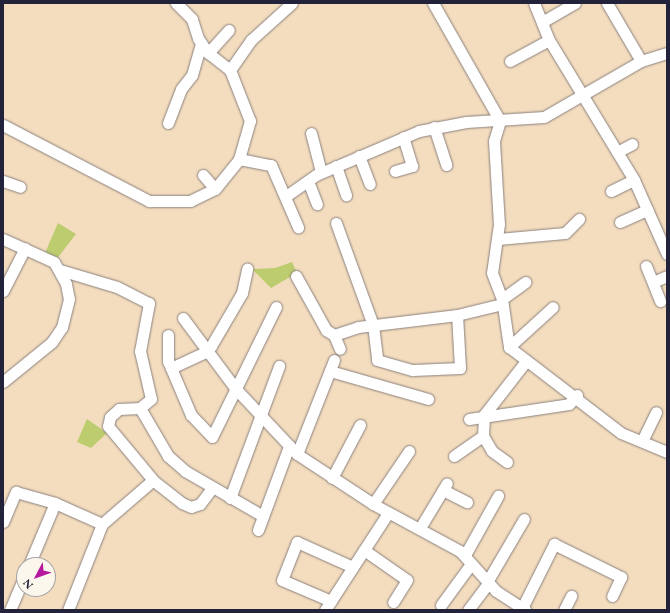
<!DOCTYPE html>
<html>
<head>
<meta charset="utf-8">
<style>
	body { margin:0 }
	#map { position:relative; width:670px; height:613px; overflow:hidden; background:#f4ddbf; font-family:"EB Garamond",serif }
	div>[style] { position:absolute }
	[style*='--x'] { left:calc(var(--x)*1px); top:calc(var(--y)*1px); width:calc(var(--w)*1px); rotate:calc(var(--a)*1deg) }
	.green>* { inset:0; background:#bccc6f }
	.roads { filter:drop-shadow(0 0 1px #8b807d) drop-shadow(0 0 1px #8b807d) }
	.minor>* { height:11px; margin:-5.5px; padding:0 5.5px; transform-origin:5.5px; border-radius:5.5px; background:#fff }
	span { translate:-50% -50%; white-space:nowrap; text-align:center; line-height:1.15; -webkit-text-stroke:3px #fbf7ec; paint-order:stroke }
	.frame { position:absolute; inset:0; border:4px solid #22223b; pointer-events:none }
	.north { position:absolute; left:16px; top:557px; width:40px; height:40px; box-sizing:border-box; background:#fbf7ec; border:1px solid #a4a2a5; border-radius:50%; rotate:229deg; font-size:11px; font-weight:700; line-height:16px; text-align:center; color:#22223b }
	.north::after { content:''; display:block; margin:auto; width:14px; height:18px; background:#b5179e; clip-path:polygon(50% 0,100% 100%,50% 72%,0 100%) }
</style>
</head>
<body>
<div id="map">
	<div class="green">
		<i style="clip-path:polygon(58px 223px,76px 234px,56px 260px,45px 253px)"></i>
		<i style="clip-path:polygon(292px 262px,297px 273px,271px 288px,252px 269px,275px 268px)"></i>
		<i style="clip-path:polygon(87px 419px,107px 433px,91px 448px,77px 442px)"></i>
	</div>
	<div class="roads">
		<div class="minor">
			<i style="--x:433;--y:3;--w:136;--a:60.4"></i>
			<i style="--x:500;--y:121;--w:21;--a:107"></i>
			<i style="--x:494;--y:141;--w:83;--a:86.6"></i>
			<i style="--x:499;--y:224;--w:49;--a:98.1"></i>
			<i style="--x:492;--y:273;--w:28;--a:69"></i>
			<i style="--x:502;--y:299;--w:49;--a:81.7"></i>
			<i style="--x:509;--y:347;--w:141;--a:37.5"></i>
			<i style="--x:621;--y:433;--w:50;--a:22.4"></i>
			<i style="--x:534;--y:3;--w:40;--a:68"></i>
			<i style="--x:549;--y:40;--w:164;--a:58.7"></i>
			<i style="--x:634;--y:180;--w:81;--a:66"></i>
			<i style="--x:607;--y:3;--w:67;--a:59.6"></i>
			<i style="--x:542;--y:22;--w:38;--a:-30"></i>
			<i style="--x:208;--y:53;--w:31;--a:-48"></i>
			<i style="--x:510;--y:61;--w:44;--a:-28.3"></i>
			<i style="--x:230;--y:70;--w:37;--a:-55"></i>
			<i style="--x:251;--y:40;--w:55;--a:-42.1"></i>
			<i style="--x:168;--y:123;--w:36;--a:-69"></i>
			<i style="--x:181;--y:89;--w:18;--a:-52"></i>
			<i style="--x:192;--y:75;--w:33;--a:-74"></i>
			<i style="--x:3;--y:125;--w:165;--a:27.5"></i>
			<i style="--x:149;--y:201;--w:41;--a:0"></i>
			<i style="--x:190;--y:201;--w:28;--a:-26"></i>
			<i style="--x:215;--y:189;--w:38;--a:-51"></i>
			<i style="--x:239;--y:159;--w:40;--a:-74"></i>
			<i style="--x:250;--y:121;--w:55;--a:-111.4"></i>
			<i style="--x:230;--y:70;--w:28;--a:-142"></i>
			<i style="--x:208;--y:53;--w:18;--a:-124"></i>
			<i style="--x:198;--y:38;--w:20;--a:-108"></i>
			<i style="--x:192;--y:19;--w:23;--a:-135"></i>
			<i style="--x:434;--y:127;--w:40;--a:72"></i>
			<i style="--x:311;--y:133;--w:40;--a:75.6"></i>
			<i style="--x:617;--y:152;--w:17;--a:-28"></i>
			<i style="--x:359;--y:156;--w:30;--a:69"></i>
			<i style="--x:239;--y:159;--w:33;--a:11"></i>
			<i style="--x:271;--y:165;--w:68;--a:66.5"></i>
			<i style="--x:336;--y:166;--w:31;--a:71"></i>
			<i style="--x:395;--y:171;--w:18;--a:-16"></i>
			<i style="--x:412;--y:166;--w:30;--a:-107"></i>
			<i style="--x:203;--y:175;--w:18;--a:49"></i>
			<i style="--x:3;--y:181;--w:18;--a:19"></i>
			<i style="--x:308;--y:181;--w:25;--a:69"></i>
			<i style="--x:611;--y:191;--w:25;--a:-26"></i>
			<i style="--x:286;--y:196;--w:37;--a:-35"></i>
			<i style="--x:316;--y:175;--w:112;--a:-23.1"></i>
			<i style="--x:419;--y:131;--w:48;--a:-10.8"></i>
			<i style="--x:466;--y:122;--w:78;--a:-3.7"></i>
			<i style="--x:544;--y:117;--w:112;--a:-30"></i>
			<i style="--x:641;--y:61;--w:27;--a:-17"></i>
			<i style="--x:620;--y:222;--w:30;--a:-24"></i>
			<i style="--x:336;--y:223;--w:109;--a:70.1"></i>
			<i style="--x:373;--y:325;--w:35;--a:83"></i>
			<i style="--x:377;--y:360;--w:37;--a:16"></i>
			<i style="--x:413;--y:370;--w:47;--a:-2.4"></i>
			<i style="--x:460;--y:368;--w:53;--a:-93.2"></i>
			<i style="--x:3;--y:239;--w:56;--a:24.3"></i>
			<i style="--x:54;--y:262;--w:25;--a:61"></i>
			<i style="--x:66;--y:284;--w:15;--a:79"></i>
			<i style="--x:69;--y:299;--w:29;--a:104"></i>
			<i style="--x:62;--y:327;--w:18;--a:124"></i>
			<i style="--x:52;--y:342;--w:63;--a:140.8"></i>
			<i style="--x:498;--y:239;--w:67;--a:-5.1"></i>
			<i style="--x:565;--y:233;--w:20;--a:-45"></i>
			<i style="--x:646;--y:266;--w:38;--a:68"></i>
			<i style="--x:60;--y:270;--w:59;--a:16.6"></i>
			<i style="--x:117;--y:287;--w:36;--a:27"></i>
			<i style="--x:149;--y:303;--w:49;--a:100.6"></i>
			<i style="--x:140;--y:351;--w:49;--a:77.1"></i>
			<i style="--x:151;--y:399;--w:14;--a:141"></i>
			<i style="--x:296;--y:276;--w:62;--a:60.9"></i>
			<i style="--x:326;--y:330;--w:9;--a:32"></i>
			<i style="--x:334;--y:335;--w:25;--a:-18"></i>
			<i style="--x:358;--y:327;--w:100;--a:-6.9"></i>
			<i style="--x:457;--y:315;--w:46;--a:-13.7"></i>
			<i style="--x:653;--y:282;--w:15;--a:-23"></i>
			<i style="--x:3;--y:291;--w:48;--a:-62.9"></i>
			<i style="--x:502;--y:299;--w:29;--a:-36"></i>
			<i style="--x:183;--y:318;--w:87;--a:53.4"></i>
			<i style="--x:235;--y:388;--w:91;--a:46.8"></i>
			<i style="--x:297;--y:454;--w:91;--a:33.3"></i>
			<i style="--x:373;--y:504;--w:99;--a:28.4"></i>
			<i style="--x:460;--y:551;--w:54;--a:48"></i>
			<i style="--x:496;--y:591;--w:35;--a:33"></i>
			<i style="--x:168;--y:335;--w:26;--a:90"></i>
			<i style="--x:168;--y:361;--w:59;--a:66.9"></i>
			<i style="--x:191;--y:415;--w:30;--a:46"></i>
			<i style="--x:212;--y:437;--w:145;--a:-63.8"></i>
			<i style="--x:334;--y:335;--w:15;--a:67"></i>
			<i style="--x:509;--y:347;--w:59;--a:-42.3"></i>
			<i style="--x:171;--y:368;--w:38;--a:-25"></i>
			<i style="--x:206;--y:352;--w:8;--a:-50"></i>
			<i style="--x:211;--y:346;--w:61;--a:-59.7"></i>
			<i style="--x:242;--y:293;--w:25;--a:-78"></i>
			<i style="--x:330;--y:371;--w:102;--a:15.9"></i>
			<i style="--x:469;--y:419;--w:101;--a:-8.5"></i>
			<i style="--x:569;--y:404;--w:12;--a:-48"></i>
			<i style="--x:642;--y:441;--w:32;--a:-64"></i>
			<i style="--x:297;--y:454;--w:101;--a:-68.5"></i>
			<i style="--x:454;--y:456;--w:35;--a:-35"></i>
			<i style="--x:507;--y:462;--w:19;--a:-144"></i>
			<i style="--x:492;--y:451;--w:17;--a:-121"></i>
			<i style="--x:483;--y:436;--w:21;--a:-87"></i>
			<i style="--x:484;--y:415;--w:68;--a:-52.1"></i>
			<i style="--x:332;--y:478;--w:60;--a:-62.2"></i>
			<i style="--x:212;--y:488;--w:20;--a:127"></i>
			<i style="--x:200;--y:504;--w:9;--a:162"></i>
			<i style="--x:191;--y:507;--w:10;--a:-156"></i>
			<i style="--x:182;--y:503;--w:37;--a:-142"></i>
			<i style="--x:153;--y:480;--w:70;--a:-129.8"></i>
			<i style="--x:108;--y:426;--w:9;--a:-77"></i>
			<i style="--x:110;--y:417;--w:12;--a:-42"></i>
			<i style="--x:119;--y:409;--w:21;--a:-3"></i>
			<i style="--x:140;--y:408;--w:56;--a:59.7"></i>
			<i style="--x:168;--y:456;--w:23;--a:41"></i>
			<i style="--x:185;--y:471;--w:90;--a:30"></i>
			<i style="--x:443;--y:490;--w:27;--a:27"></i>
			<i style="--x:230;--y:498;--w:141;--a:-69.6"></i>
			<i style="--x:373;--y:504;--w:64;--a:-55.8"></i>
			<i style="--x:3;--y:522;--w:33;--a:-67"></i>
			<i style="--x:16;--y:492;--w:41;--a:15.8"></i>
			<i style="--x:55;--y:503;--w:51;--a:24.1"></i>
			<i style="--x:420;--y:528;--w:52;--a:-59"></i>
			<i style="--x:258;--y:530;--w:90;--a:-69.7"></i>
			<i style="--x:364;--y:550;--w:52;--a:34.9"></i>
			<i style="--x:407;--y:580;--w:26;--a:122"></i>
			<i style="--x:465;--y:555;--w:68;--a:-60.8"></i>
			<i style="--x:29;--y:565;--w:67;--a:-67.2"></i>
			<i style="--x:487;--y:582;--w:73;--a:-59.6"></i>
			<i style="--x:331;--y:601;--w:53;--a:-156.8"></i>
			<i style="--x:282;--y:580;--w:41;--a:-68.5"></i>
			<i style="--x:297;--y:542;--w:61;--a:24.1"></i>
			<i style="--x:441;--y:605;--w:51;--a:-53.8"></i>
			<i style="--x:522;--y:608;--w:72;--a:-63.4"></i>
			<i style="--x:554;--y:544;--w:75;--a:26.2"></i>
			<i style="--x:621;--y:577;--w:21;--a:115"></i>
			<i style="--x:10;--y:610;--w:36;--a:-67"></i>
			<i style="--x:68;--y:610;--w:92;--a:-68.4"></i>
			<i style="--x:102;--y:524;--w:67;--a:-40.8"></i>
			<i style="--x:325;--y:610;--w:116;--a:-57"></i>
			<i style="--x:468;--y:610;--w:34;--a:-53"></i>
			<i style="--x:564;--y:610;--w:16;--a:-63"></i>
		</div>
	</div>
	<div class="frame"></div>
	<div class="north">N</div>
</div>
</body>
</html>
